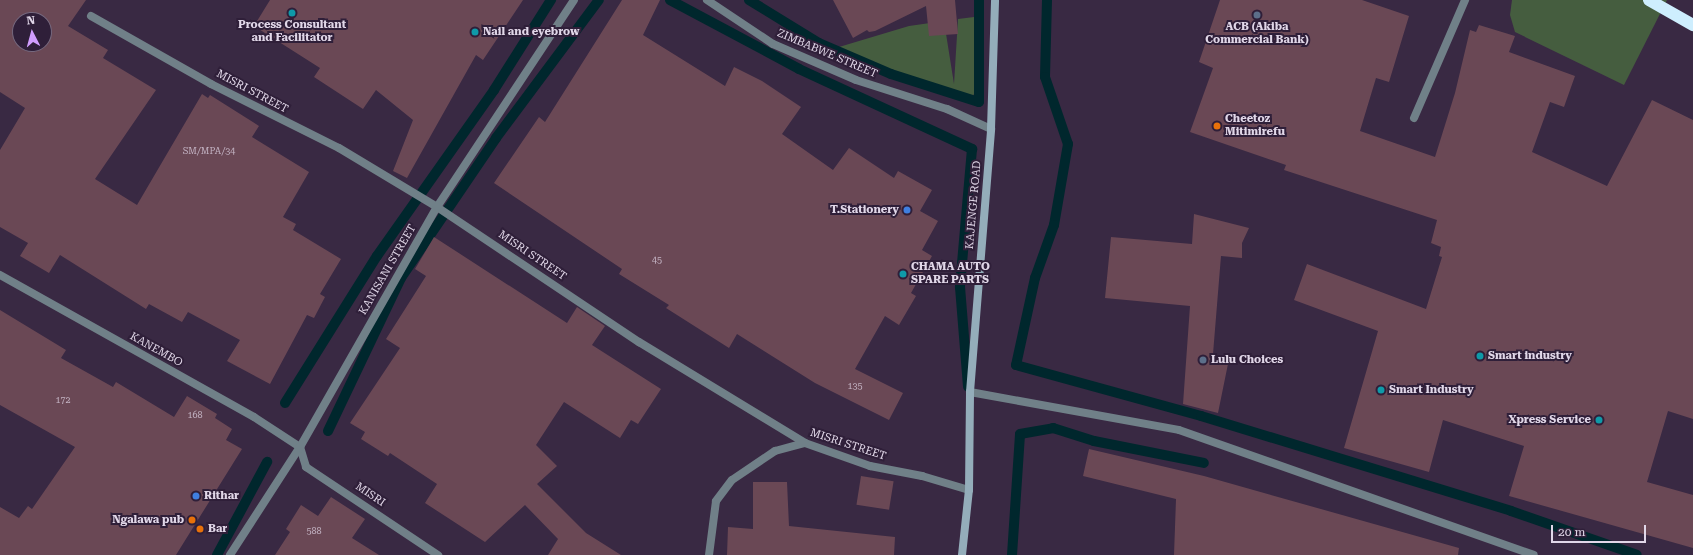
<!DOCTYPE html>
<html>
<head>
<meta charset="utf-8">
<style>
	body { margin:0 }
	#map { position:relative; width:1693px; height:555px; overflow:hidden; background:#392943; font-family:"Roboto Serif",serif }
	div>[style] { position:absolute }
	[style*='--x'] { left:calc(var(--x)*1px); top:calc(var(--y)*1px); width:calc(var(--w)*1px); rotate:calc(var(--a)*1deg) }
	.green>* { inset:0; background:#455d3f }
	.stream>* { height:10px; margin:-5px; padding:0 5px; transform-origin:5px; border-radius:5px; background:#00272d }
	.building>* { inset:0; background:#6a4855; transform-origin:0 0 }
	.lane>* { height:8px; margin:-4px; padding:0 4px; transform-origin:4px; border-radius:4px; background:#708088 }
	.street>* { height:8px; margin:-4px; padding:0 4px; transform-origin:4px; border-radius:4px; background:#708088 }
	.secondary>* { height:8px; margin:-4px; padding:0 4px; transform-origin:4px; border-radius:4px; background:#94adba }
	.highway>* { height:12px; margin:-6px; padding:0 6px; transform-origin:6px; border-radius:6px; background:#ceeefe }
	.dots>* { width:11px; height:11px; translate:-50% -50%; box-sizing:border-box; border:2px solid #2f1f39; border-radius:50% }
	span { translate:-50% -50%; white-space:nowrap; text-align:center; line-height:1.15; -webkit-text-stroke:4px #2f1f39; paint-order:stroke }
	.number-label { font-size:9px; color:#c3b3c3 }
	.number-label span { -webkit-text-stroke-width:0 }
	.poi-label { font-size:11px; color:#e1d7e8; font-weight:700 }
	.left { translate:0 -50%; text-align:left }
	.right { translate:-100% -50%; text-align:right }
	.street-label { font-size:11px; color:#e1d7e8 }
	.north { position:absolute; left:12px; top:12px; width:40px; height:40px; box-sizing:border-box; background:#2f1f39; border:1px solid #76697f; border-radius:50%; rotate:354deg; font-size:11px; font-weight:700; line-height:16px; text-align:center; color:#e1d7e8 }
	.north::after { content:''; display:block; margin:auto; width:14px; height:18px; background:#d19dfe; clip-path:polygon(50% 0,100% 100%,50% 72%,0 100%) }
	.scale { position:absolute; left:1551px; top:525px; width:95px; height:18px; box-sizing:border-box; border:2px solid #e1d7e8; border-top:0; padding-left:5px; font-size:12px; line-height:14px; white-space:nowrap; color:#e1d7e8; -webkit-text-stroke:3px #2f1f39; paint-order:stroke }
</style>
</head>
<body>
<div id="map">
	<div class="green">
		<i style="clip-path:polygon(1512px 0,1667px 0,1624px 85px,1515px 32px,1510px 15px)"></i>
		<i style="clip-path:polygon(974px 17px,975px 94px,961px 100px,829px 50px,909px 26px,944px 21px,954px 84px,958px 19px)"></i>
	</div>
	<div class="stream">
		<i style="--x:670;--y:0;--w:146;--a:28.1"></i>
		<i style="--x:799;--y:69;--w:191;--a:24.8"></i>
		<i style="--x:972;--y:149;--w:139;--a:95"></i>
		<i style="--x:960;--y:287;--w:100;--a:85.4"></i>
		<i style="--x:749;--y:0;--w:82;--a:31.6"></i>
		<i style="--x:819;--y:43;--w:78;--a:23.3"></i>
		<i style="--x:891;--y:74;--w:92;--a:17.7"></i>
		<i style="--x:979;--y:102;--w:102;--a:-90"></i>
		<i style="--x:1047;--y:0;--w:77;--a:91.5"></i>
		<i style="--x:1045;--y:77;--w:71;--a:71.1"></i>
		<i style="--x:1068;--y:144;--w:82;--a:99.8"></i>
		<i style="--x:1054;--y:225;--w:56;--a:109.7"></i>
		<i style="--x:1035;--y:278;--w:89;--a:102.3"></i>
		<i style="--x:1016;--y:365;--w:192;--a:15.4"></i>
		<i style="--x:1201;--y:416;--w:324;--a:17"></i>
		<i style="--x:1511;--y:511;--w:133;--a:19.2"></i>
		<i style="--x:285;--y:403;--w:173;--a:-58"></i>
		<i style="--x:377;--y:256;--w:203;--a:-54.8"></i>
		<i style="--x:494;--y:90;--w:107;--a:-57.7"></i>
		<i style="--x:328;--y:431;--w:170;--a:-64.5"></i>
		<i style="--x:401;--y:278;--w:169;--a:-55.8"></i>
		<i style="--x:496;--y:138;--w:172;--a:-53.3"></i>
		<i style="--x:217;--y:555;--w:106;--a:-61.7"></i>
		<i style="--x:1012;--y:555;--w:121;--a:-86.2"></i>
		<i style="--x:1020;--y:434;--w:34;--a:-10"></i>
		<i style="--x:1053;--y:428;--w:43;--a:17.6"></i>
		<i style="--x:1094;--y:441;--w:112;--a:11.3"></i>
	</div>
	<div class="building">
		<i style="clip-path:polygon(evenodd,0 0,86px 0,68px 26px,108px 50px,103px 58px,156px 90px,95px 179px,137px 205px,202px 94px,208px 98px,210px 95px,259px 126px,252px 137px,309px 172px,283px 217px,296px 224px,293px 230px,341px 259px,320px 294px,325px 297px,314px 318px,307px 315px,270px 384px,227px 361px,240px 340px,188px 312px,182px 322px,149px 304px,146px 309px,60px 255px,49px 273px,20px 256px,28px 243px,0 227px,0 150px,25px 108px,0 92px,0 0,20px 20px,44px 20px,44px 44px,20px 44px,20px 20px)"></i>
		<i style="clip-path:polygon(270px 0,523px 0,483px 60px,476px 55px,407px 178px,393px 171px,413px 120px,376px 90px,363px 109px,314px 77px,320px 68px,254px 26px)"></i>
		<i style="clip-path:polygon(622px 0,660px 0,643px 35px,725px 86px,734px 67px,762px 81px,801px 107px,782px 134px,833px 170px,849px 148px,894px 178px,898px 171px,932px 190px,920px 211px,938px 221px,922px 250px,932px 256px,911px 293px,916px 296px,899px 325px,885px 316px,855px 369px,903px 393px,889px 420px,815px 383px,737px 334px,729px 348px,666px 308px,669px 305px,619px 274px,622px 269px,494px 183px,539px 117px,545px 122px)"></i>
		<i style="clip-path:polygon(833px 0,955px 0,958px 34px,929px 36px,926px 6px,875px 31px,869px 32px,867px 30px,853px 38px)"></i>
		<i style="clip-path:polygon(1220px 0,1362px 0,1409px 16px,1389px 82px,1376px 78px,1360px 131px,1435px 157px,1455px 93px,1470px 30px,1476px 32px,1479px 25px,1515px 36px,1509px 52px,1575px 76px,1564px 107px,1550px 102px,1532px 152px,1607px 186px,1652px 100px,1693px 120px,1693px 419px,1668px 411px,1647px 482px,1693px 495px,1693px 548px,1509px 496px,1524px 446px,1443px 420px,1429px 472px,1344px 448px,1378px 331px,1294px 300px,1307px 264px,1426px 309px,1442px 257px,1439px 256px,1441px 247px,1431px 243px,1437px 220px,1284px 170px,1286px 165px,1190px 132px,1213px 68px,1199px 62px)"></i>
		<i style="clip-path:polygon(1194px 214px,1249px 228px,1242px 243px,1242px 258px,1221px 256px,1213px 354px,1229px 359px,1218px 413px,1183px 404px,1190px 306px,1105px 298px,1111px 237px,1192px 244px)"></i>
		<i style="clip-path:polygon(434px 237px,567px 323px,577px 307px,605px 326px,592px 345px,661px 389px,638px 424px,631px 420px,620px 438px,564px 402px,536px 445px,557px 466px,537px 484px,586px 533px,621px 555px,548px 555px,558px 539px,525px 505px,485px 542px,425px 503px,437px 484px,390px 453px,388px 456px,361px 439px,365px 432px,350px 423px,400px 348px,386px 339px,426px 276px,415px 269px)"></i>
		<i style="clip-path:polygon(0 310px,66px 350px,61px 358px,113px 387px,116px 382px,174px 417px,187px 396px,217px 414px,215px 418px,232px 429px,226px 440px,242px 449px,176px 555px,0 555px,0 507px,19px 518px,28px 506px,32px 509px,75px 447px,0 405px)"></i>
		<i style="clip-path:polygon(1089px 449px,1204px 476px,1459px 548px,1458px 555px,1174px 555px,1176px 499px,1083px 476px)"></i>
		<i style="left:861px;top:476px;width:33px;height:29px;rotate:9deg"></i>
		<i style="clip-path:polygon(753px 482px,787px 482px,789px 526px,895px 537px,894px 555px,727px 555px,728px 527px,753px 529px)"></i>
		<i style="clip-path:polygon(331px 497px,365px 519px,352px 538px,379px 555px,275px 555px,290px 532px,286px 529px,301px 505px,318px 516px)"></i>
	</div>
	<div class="lane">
		<i style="--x:1414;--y:118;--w:129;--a:-66.6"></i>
	</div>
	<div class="street">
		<i style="--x:707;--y:0;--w:79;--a:33.7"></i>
		<i style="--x:773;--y:44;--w:90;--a:23.4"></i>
		<i style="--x:856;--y:80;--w:96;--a:17.7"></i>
		<i style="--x:947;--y:109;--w:48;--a:24.4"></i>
		<i style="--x:91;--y:16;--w:138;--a:29.5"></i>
		<i style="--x:211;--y:84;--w:143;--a:26.6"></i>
		<i style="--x:339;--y:148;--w:114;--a:31"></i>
		<i style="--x:437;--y:207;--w:243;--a:33.8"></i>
		<i style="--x:639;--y:342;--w:194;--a:31.3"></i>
		<i style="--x:805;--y:443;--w:69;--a:19.5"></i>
		<i style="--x:870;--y:466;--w:53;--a:10.9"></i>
		<i style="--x:922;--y:476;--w:49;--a:16.6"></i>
		<i style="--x:0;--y:275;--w:291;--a:29.2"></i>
		<i style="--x:254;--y:417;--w:55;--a:33.1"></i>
		<i style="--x:300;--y:447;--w:21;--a:73"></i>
		<i style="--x:306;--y:467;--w:159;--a:33.7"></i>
		<i style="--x:970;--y:392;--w:212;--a:10.3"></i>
		<i style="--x:1179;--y:430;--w:376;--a:19.4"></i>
		<i style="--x:230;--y:555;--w:129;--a:-57.1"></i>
		<i style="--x:300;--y:447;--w:276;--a:-60.3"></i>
		<i style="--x:437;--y:207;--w:248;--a:-56.5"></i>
		<i style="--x:709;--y:555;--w:54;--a:-82.6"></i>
		<i style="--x:716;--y:501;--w:26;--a:-53"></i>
		<i style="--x:732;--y:480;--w:52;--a:-34"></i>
		<i style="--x:775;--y:451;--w:31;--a:-15"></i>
	</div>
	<div class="secondary">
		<i style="--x:962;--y:555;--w:65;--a:-83.9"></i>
		<i style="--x:969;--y:490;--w:98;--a:-89.4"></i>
		<i style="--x:970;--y:392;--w:264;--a:-85.4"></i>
		<i style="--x:991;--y:129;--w:129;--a:-88.2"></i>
	</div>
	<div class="highway">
		<i style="--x:1649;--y:0;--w:51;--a:29.6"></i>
	</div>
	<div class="dots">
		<i style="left:292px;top:13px;background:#0f9aa8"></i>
		<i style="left:1257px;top:15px;background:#5c6f8a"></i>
		<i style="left:475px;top:32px;background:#0f9aa8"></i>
		<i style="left:1217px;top:126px;background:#e8710a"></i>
		<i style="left:907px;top:210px;background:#3f7fe0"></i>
		<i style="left:903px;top:274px;background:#0f9aa8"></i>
		<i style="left:1480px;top:356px;background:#0f9aa8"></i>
		<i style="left:1203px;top:360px;background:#5c6f8a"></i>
		<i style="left:1381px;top:390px;background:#0f9aa8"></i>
		<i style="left:1599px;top:420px;background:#0f9aa8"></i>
		<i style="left:196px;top:496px;background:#3f7fe0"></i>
		<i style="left:192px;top:520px;background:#e8710a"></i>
		<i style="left:200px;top:529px;background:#e8710a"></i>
	</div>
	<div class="number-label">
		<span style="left:209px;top:151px">SM/MPA/34</span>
		<span style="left:657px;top:260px">45</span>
		<span style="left:855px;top:386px">135</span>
		<span style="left:63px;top:400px">172</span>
		<span style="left:195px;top:415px">168</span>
		<span style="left:314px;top:531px">588</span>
	</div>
	<div class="poi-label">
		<span style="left:292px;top:32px">Process Consultant<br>and Facilitator</span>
		<span style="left:1257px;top:34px">ACB (Akiba<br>Commercial Bank)</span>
		<span class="left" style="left:483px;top:32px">Nail and eyebrow</span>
		<span class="left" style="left:1225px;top:126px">Cheetoz<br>Mitimirefu</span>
		<span class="right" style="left:899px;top:210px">T.Stationery</span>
		<span class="left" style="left:911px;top:274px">CHAMA AUTO<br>SPARE PARTS</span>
		<span class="left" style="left:1488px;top:356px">Smart industry</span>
		<span class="left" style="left:1211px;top:360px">Lulu Choices</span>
		<span class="left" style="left:1389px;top:390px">Smart Industry</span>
		<span class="right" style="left:1591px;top:420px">Xpress Service</span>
		<span class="left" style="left:204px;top:496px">Rithar</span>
		<span class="right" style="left:184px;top:520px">Ngalawa pub</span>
		<span class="left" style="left:208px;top:529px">Bar</span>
	</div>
	<div class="street-label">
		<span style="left:827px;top:54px;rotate:23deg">ZIMBABWE STREET</span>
		<span style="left:252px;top:92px;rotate:28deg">MISRI STREET</span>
		<span style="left:974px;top:205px;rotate:-85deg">KAJENGE ROAD</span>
		<span style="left:532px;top:256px;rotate:34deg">MISRI STREET</span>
		<span style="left:388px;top:270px;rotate:-60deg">KANISANI STREET</span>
		<span style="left:156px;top:350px;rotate:29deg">KANEMBO</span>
		<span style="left:848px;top:445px;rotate:18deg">MISRI STREET</span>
		<span style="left:370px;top:495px;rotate:34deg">MISRI</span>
	</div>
	<div class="north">N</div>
	<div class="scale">20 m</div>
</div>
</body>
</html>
